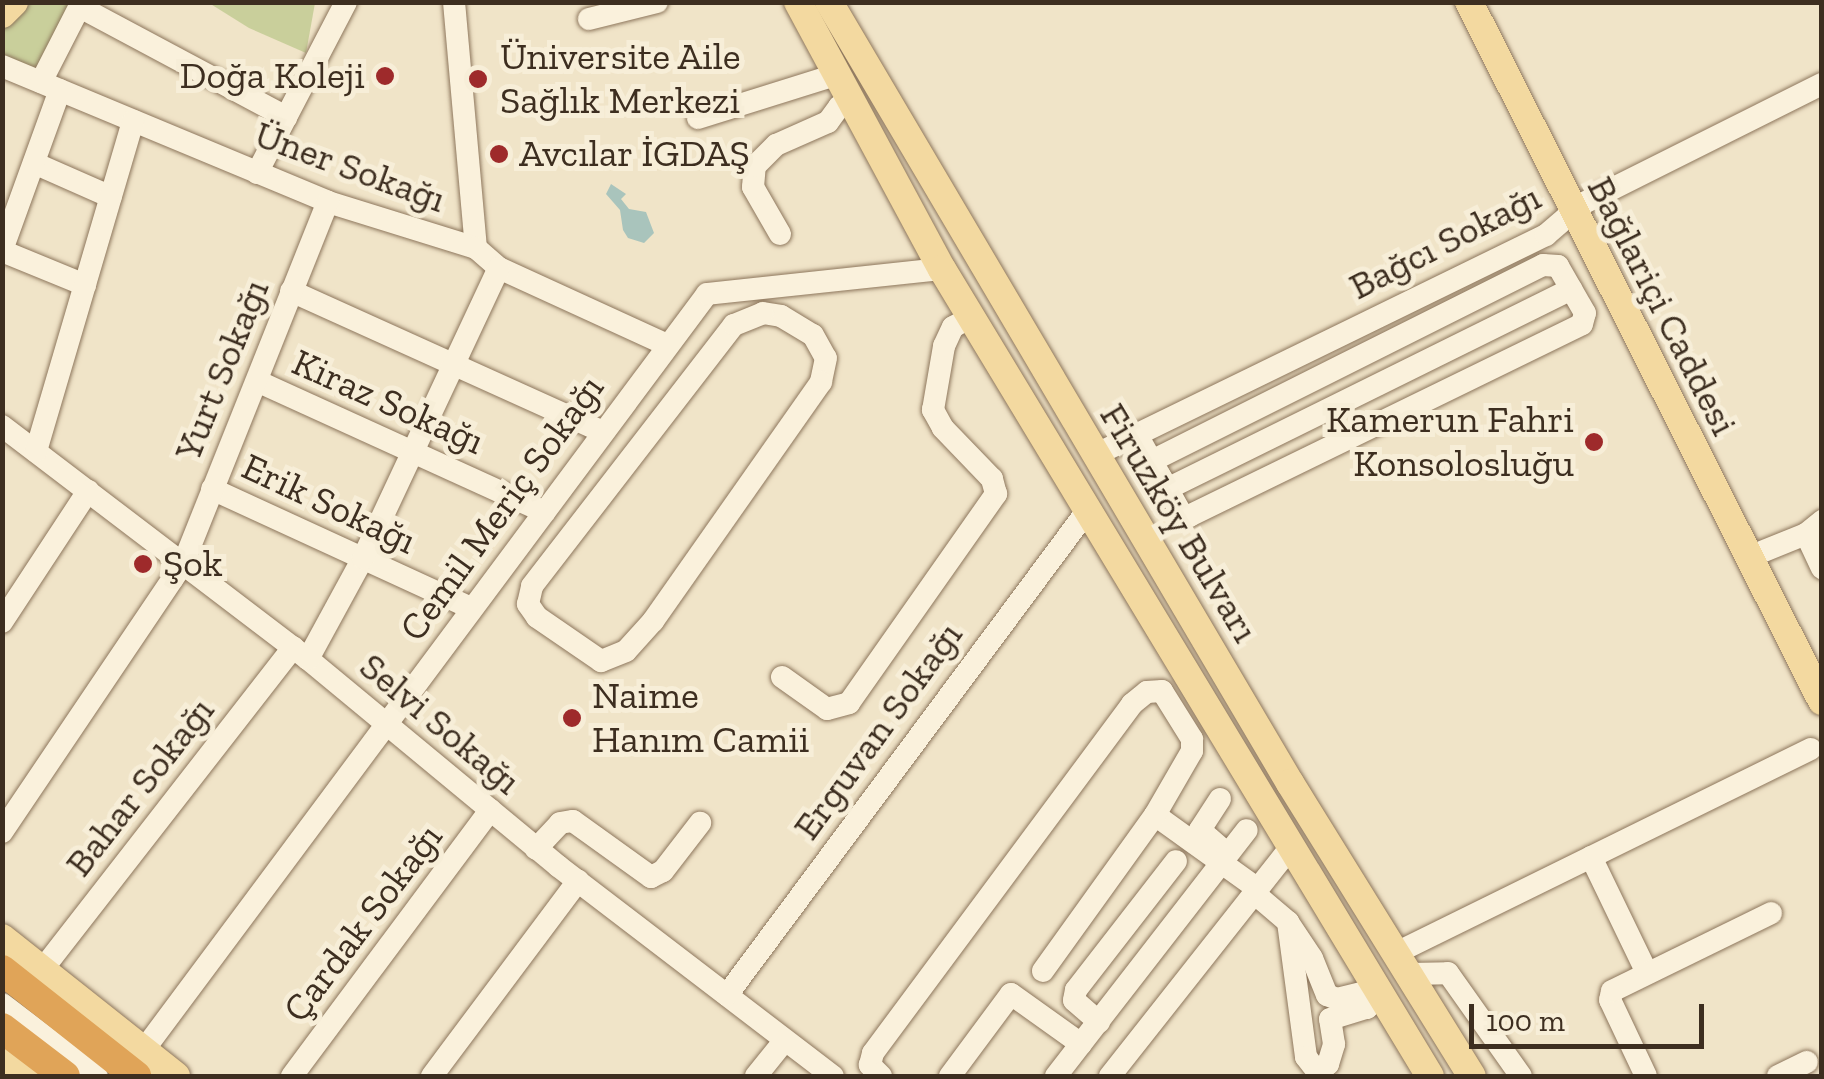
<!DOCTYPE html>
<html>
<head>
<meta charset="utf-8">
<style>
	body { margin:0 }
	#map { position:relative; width:1824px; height:1079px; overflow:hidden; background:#f0e4c8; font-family:"Zilla Slab",serif }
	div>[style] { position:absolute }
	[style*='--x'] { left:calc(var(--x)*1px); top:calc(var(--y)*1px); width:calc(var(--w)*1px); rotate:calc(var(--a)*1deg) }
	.green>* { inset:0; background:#c9cf9b }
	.water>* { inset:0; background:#a9c4bc }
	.roads { filter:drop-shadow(0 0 2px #8d765c) drop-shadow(0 0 2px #8d765c) }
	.minor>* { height:22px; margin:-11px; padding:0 11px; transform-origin:11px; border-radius:11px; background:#faf1dc }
	.major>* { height:28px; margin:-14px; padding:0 14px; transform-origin:14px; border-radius:14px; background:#f3d9a0 }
	.highway>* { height:30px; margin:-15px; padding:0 15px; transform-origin:15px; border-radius:15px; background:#e0a458 }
	.dots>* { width:28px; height:28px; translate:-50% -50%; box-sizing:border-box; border:5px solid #f7eed8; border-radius:50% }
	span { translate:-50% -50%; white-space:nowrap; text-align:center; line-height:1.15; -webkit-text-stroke:10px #f7eed8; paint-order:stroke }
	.poi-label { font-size:38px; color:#3d2e20 }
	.left { translate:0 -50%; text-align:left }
	.right { translate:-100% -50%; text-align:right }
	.street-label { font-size:38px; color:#3d2e20 }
	.frame { position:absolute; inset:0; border:5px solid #3d2e20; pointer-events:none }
	.scale { position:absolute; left:1469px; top:1004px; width:235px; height:45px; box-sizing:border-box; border:5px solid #3d2e20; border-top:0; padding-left:12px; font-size:30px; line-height:35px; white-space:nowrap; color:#3d2e20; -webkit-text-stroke:8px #f7eed8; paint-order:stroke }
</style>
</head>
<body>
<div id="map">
	<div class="green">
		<i style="clip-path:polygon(31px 3px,74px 3px,36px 71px,3px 55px,3px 30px)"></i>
		<i style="clip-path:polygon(209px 3px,315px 3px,306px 53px,249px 28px)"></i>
	</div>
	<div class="water">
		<i style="clip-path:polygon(611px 184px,626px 194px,621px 199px,629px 209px,646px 212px,654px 233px,644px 243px,628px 238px,623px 230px,620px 210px,606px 194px)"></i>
	</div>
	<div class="roads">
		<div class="minor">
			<i style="--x:454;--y:2;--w:247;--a:84.9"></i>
			<i style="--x:80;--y:7;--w:234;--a:28.1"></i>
			<i style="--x:589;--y:19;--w:70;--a:-14"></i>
			<i style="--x:2;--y:66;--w:353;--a:22.6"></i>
			<i style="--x:328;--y:202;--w:155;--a:17.3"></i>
			<i style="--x:476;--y:248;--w:30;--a:41"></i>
			<i style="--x:499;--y:268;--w:185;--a:24.6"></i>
			<i style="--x:41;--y:82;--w:90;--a:-62.9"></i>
			<i style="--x:698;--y:118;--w:147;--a:-17.4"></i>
			<i style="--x:34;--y:163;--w:84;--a:23.8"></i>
			<i style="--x:257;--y:173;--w:193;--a:-62.5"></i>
			<i style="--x:780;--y:234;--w:54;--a:-119.9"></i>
			<i style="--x:753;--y:187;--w:21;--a:-85"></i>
			<i style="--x:755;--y:166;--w:30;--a:-45"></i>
			<i style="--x:776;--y:145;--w:57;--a:-23.9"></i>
			<i style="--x:828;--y:122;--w:19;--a:-54"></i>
			<i style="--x:839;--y:107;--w:16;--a:-18"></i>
			<i style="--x:2;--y:250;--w:170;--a:-70.1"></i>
			<i style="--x:2;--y:251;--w:90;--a:22.3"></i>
			<i style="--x:291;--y:291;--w:340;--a:24.3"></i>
			<i style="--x:763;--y:313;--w:18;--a:9"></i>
			<i style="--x:781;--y:316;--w:37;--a:31"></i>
			<i style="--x:813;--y:335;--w:26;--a:61"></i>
			<i style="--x:826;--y:358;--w:25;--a:102"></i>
			<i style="--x:821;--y:382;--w:292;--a:125.1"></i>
			<i style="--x:653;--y:621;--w:40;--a:132"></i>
			<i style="--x:626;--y:651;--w:27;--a:158"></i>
			<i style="--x:601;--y:661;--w:78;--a:-145.5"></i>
			<i style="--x:537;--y:617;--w:16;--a:-125"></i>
			<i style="--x:528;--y:604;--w:18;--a:-77"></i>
			<i style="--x:532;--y:586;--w:330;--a:-52.3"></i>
			<i style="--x:734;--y:325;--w:31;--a:-22"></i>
			<i style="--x:257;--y:381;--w:316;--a:24.5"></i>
			<i style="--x:2;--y:426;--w:385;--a:37.3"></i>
			<i style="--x:308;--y:659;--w:325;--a:39.6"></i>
			<i style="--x:558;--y:866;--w:346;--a:37.4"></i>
			<i style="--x:1137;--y:435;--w:90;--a:60.6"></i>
			<i style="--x:1181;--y:513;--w:9;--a:21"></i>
			<i style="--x:1189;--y:516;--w:437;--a:-26"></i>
			<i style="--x:1582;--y:324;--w:11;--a:-75"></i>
			<i style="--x:1585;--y:313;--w:54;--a:-119.9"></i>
			<i style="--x:1558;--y:266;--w:15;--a:-176"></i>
			<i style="--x:1543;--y:265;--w:436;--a:153.4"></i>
			<i style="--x:36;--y:451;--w:344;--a:-73.6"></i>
			<i style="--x:1095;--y:455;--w:502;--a:-26"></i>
			<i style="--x:1546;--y:235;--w:48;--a:-40.7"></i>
			<i style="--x:1582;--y:204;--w:268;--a:-26.6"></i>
			<i style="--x:212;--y:489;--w:285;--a:24.7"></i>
			<i style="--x:1167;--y:489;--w:451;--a:-26.3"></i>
			<i style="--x:1806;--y:534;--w:38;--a:65"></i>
			<i style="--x:1749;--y:557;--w:61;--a:-22"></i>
			<i style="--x:1806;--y:534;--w:21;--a:-39"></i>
			<i style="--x:2;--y:622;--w:157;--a:-56.7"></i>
			<i style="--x:308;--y:659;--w:115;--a:-61.4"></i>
			<i style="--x:363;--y:558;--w:320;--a:-64.9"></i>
			<i style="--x:782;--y:677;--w:55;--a:35.4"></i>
			<i style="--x:827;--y:709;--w:23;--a:-15"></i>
			<i style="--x:849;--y:703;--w:256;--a:-54.9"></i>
			<i style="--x:996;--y:494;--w:16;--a:-105"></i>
			<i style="--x:992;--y:479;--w:71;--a:-133.9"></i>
			<i style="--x:943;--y:428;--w:21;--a:-119"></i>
			<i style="--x:933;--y:410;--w:65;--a:-80.2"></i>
			<i style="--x:944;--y:346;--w:21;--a:-65"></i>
			<i style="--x:953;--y:327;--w:23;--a:-29"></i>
			<i style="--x:1220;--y:799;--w:37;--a:123"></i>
			<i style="--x:1200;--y:830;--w:29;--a:41"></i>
			<i style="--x:1155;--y:815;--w:127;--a:35.7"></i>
			<i style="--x:2;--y:832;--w:323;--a:-56"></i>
			<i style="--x:183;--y:564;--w:390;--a:-68.2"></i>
			<i style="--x:536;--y:849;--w:35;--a:-47"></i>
			<i style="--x:560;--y:823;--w:13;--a:-9"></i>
			<i style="--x:573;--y:821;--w:96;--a:35.7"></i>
			<i style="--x:651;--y:877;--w:13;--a:-27"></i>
			<i style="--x:663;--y:871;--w:61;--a:-52.4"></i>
			<i style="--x:1591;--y:857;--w:127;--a:64.2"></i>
			<i style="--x:1254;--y:893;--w:45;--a:40.5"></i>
			<i style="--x:1288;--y:922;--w:43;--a:56.3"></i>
			<i style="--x:1312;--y:958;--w:40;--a:68"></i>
			<i style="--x:1327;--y:995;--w:11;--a:22"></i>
			<i style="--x:1337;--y:999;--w:42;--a:-13.7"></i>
			<i style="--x:1288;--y:922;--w:136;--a:82.4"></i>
			<i style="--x:1306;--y:1057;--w:18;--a:52"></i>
			<i style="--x:1317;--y:1071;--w:13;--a:-32"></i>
			<i style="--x:1328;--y:1064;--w:21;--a:-73"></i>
			<i style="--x:1334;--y:1044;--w:25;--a:-99"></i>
			<i style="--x:1330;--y:1019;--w:39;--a:-17"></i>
			<i style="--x:1367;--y:1008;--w:22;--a:-60"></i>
			<i style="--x:1396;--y:953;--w:462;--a:-26.2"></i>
			<i style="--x:42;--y:970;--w:409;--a:-52.1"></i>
			<i style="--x:1409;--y:974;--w:39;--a:-1"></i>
			<i style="--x:1448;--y:973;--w:126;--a:54.7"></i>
			<i style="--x:727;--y:995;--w:603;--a:-53.36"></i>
			<i style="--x:2;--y:1004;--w:119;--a:37.2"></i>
			<i style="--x:1099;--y:1022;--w:33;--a:-139"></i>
			<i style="--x:1074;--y:1000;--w:10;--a:-79"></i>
			<i style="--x:1076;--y:990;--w:163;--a:-52.2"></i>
			<i style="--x:143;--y:1051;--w:944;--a:-53.31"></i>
			<i style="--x:707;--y:294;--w:236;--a:-6.1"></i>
			<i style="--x:292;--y:1076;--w:332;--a:-53.3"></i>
			<i style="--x:432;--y:1076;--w:244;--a:-53.2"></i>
			<i style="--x:756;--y:1076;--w:46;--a:-51.1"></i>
			<i style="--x:881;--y:1076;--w:16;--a:-135"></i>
			<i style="--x:870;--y:1065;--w:12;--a:-76"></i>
			<i style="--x:873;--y:1053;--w:435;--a:-53.4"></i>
			<i style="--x:1132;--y:704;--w:19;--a:-39"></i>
			<i style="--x:1147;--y:692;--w:15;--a:-4"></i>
			<i style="--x:1162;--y:691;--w:57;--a:58"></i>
			<i style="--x:1192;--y:739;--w:12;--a:90"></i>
			<i style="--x:1192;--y:751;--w:74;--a:120"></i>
			<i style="--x:1155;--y:815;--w:192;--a:125.7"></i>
			<i style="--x:950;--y:1076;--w:102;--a:-53.4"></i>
			<i style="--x:1011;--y:994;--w:86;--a:35.5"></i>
			<i style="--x:1056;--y:1076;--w:311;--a:-52.2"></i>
			<i style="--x:1110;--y:1076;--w:290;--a:-51.7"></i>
			<i style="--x:1646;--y:1076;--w:84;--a:-115.3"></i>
			<i style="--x:1610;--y:1000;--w:9;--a:-77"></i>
			<i style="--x:1612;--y:991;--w:177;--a:-26.1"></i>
			<i style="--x:1778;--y:1076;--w:32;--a:-26"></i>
		</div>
		<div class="major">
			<i style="--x:798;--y:2;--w:303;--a:61.7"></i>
			<i style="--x:942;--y:269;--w:943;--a:58.84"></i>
			<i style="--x:829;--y:2;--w:907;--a:59.45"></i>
			<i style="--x:1290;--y:783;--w:345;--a:58.2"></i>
			<i style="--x:1469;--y:2;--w:783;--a:63.21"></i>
			<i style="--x:2;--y:14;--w:17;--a:-45"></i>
			<i style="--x:2;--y:938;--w:222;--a:38.4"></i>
			<i style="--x:2;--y:1059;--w:29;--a:36"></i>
		</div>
		<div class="highway">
			<i style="--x:2;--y:970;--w:171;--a:38.3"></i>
			<i style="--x:2;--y:1028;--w:79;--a:37.3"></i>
		</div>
	</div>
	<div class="dots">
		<i style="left:385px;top:76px;background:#9e2a2b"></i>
		<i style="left:478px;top:79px;background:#9e2a2b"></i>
		<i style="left:499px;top:154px;background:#9e2a2b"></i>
		<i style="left:1594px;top:442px;background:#9e2a2b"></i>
		<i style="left:143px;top:564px;background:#9e2a2b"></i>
		<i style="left:572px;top:718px;background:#9e2a2b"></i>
	</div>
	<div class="poi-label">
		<span class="left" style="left:500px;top:79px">Üniversite Aile<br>Sağlık Merkezi</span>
		<span class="right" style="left:365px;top:76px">Doğa Koleji</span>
		<span class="left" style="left:519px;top:154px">Avcılar İGDAŞ</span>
		<span class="right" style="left:1574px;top:442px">Kamerun Fahri<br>Konsolosluğu</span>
		<span class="left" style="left:163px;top:564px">Şok</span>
		<span class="left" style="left:592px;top:718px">Naime<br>Hanım Camii</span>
	</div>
	<div class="street-label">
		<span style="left:350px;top:167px;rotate:20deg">Üner Sokağı</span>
		<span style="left:1445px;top:242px;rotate:-27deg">Bağcı Sokağı</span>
		<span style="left:1662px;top:306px;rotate:63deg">Bağlariçi Caddesi</span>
		<span style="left:222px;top:370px;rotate:-68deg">Yurt Sokağı</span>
		<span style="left:388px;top:402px;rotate:24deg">Kiraz Sokağı</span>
		<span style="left:329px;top:504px;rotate:25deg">Erik Sokağı</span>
		<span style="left:502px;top:508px;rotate:-54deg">Cemil Meriç Sokağı</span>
		<span style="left:1179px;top:523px;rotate:59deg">Firuzköy Bulvarı</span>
		<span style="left:440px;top:724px;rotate:40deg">Selvi Sokağı</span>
		<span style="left:878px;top:731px;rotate:-54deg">Erguvan Sokağı</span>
		<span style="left:140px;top:787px;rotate:-52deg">Bahar Sokağı</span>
		<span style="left:363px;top:923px;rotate:-53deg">Çardak Sokağı</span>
	</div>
	<div class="frame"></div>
	<div class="scale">100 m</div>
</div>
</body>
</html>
